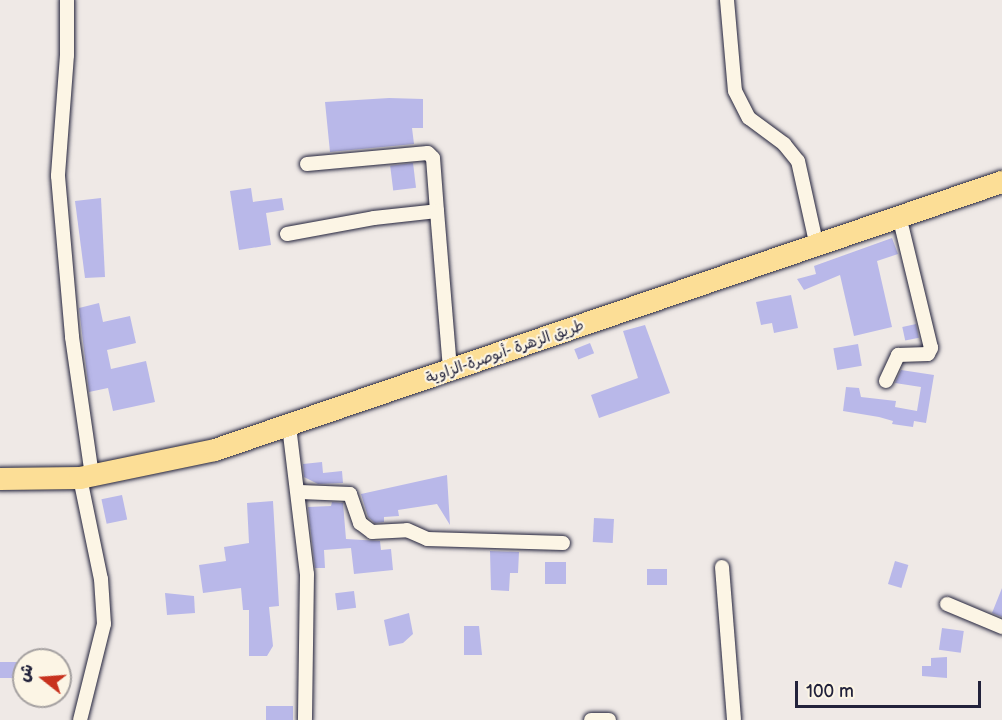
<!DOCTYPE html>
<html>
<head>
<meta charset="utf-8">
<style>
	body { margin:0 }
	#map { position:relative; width:1002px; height:720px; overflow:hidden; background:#efe9e6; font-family:"Balsamiq Sans","Playpen Sans Arabic",sans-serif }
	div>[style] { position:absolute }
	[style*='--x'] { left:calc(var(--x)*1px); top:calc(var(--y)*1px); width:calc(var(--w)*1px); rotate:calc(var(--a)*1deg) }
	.building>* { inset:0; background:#b9b8e9; transform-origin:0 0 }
	.roads { filter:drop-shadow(0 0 2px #22223b) drop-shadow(0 0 2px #22223b) }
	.street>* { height:14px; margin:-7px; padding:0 7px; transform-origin:7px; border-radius:7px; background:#fcf5e5 }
	.primary>* { height:22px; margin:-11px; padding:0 11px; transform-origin:11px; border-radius:11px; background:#fcde96 }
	span { translate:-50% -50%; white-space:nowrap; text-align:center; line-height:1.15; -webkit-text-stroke:4.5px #fcf5e5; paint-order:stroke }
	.street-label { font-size:15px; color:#22223b }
	.north { position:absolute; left:12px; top:648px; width:60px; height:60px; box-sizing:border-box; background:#fcf5e5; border:2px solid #a5a1a1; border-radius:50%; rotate:287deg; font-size:16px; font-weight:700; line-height:24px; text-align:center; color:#22223b }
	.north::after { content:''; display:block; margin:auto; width:21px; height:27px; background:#c8321e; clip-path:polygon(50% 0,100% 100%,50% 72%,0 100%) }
	.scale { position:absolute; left:795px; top:681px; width:186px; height:27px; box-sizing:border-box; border:3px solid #22223b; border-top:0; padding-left:8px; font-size:18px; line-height:21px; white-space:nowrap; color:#22223b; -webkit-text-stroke:4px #fcf5e5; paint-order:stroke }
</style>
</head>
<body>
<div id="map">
	<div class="building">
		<i style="clip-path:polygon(389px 98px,423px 99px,423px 128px,412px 128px,414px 144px,330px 152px,325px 102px)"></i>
		<i style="left:413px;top:163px;width:25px;height:23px;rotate:83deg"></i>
		<i style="clip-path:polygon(251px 188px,253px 202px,282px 198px,284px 210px,266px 213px,271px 245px,239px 250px,230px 191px)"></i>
		<i style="clip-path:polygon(101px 198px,105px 277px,85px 278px,75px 201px)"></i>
		<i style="clip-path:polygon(892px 238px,898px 254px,877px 261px,892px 327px,854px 336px,840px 275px,804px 290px,797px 279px,816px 274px,814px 266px)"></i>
		<i style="clip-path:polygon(791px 295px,798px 328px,774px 333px,772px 323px,761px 325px,756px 302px)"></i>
		<i style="clip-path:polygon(99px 303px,103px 322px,130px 316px,136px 343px,107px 350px,111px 369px,146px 361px,155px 402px,113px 411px,108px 388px,89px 392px,79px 308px)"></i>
		<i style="left:916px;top:324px;width:14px;height:14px;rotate:78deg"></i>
		<i style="clip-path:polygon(645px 325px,670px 393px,599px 418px,591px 395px,638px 378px,623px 331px)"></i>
		<i style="left:590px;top:343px;width:11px;height:17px;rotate:68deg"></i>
		<i style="left:858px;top:344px;width:22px;height:25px;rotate:80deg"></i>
		<i style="clip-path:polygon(901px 370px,934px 375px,926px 423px,914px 421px,913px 427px,892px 424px,893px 421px,879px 417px,843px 411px,846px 387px,859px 388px,861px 397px,896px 401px,895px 407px,917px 411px,921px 387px,895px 383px)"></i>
		<i style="clip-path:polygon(322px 462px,323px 473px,342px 471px,343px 483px,318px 484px,304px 477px,303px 464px)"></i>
		<i style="clip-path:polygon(447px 475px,450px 525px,437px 504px,398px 510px,399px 516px,384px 517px,384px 522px,375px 523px,368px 517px,361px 494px)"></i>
		<i style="left:122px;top:495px;width:25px;height:21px;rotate:78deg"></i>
		<i style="clip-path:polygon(273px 501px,279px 606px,269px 607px,273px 646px,267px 656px,249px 656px,249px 610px,243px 610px,241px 588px,203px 593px,199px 565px,226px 561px,224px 547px,249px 543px,247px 503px)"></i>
		<i style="clip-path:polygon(332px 502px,343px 503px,346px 539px,380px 541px,381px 550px,391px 549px,393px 570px,354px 574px,351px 548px,324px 550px,325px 568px,315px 568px,308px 507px,331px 506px)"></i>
		<i style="left:594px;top:518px;width:20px;height:24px;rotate:3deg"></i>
		<i style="clip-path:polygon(490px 551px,519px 552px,518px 573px,510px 573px,509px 591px,491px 590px)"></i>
		<i style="left:895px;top:561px;width:14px;height:24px;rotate:17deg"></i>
		<i style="left:545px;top:562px;width:21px;height:22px"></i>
		<i style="left:647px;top:569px;width:20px;height:16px"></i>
		<i style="clip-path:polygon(1002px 588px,1002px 617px,992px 613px)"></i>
		<i style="left:354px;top:591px;width:17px;height:19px;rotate:83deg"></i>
		<i style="clip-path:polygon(165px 593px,194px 596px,195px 613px,167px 615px)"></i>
		<i style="clip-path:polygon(409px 613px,413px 634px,403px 643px,389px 646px,384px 620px)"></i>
		<i style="clip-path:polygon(464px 626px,479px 626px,482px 655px,464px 655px)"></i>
		<i style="left:942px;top:628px;width:22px;height:22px;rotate:8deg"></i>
		<i style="clip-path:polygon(947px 657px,947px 678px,922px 676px,922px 666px,931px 666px,931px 658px)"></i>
		<i style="left:0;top:662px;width:17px;height:16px"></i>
		<i style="left:266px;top:706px;width:27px;height:14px"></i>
	</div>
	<div class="roads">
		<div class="street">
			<i style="--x:67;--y:0;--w:55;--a:90"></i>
			<i style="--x:67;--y:55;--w:121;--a:94.3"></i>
			<i style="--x:58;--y:176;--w:162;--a:85"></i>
			<i style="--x:72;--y:337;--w:140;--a:81.8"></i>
			<i style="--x:727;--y:0;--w:91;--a:85"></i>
			<i style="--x:735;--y:91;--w:30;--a:63"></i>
			<i style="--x:749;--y:118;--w:44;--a:36.6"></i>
			<i style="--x:784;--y:144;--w:22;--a:51"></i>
			<i style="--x:798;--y:161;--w:88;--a:77.5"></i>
			<i style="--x:307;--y:164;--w:121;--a:-5.2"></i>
			<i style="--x:428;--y:153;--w:7;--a:45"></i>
			<i style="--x:433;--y:158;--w:53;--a:85.7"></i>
			<i style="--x:287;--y:234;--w:88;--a:-10.4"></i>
			<i style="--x:374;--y:218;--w:63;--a:-6.3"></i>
			<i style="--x:437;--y:211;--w:160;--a:85.3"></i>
			<i style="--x:886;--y:381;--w:29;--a:-65"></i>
			<i style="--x:898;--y:355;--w:30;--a:-2"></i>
			<i style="--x:928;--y:354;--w:7;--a:-63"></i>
			<i style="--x:931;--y:348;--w:132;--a:-103.6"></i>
			<i style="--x:289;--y:426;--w:149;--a:83.1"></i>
			<i style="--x:307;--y:574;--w:146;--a:90.8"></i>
			<i style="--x:80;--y:478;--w:103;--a:78.3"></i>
			<i style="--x:101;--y:579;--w:45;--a:86.2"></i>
			<i style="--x:104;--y:624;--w:99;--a:104"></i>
			<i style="--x:300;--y:492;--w:50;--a:2.3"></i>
			<i style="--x:350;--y:494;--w:31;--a:71"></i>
			<i style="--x:360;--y:523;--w:15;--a:37"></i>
			<i style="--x:372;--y:532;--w:35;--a:-3"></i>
			<i style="--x:407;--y:530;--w:22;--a:24"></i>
			<i style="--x:427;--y:539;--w:136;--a:1.7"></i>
			<i style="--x:722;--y:567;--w:153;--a:85.5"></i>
			<i style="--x:947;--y:604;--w:60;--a:22.7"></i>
			<i style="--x:591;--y:720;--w:18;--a:0"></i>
		</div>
		<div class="primary">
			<i style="--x:0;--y:479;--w:80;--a:-0.7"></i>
			<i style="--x:80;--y:478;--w:138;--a:-11.7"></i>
			<i style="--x:215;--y:450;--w:831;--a:-18.81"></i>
		</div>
	</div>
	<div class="street-label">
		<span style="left:505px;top:352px;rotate:-19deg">طريق الزهرة -أبوصرة-الزاوية</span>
	</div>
	<div class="north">ش</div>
	<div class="scale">100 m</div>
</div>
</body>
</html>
